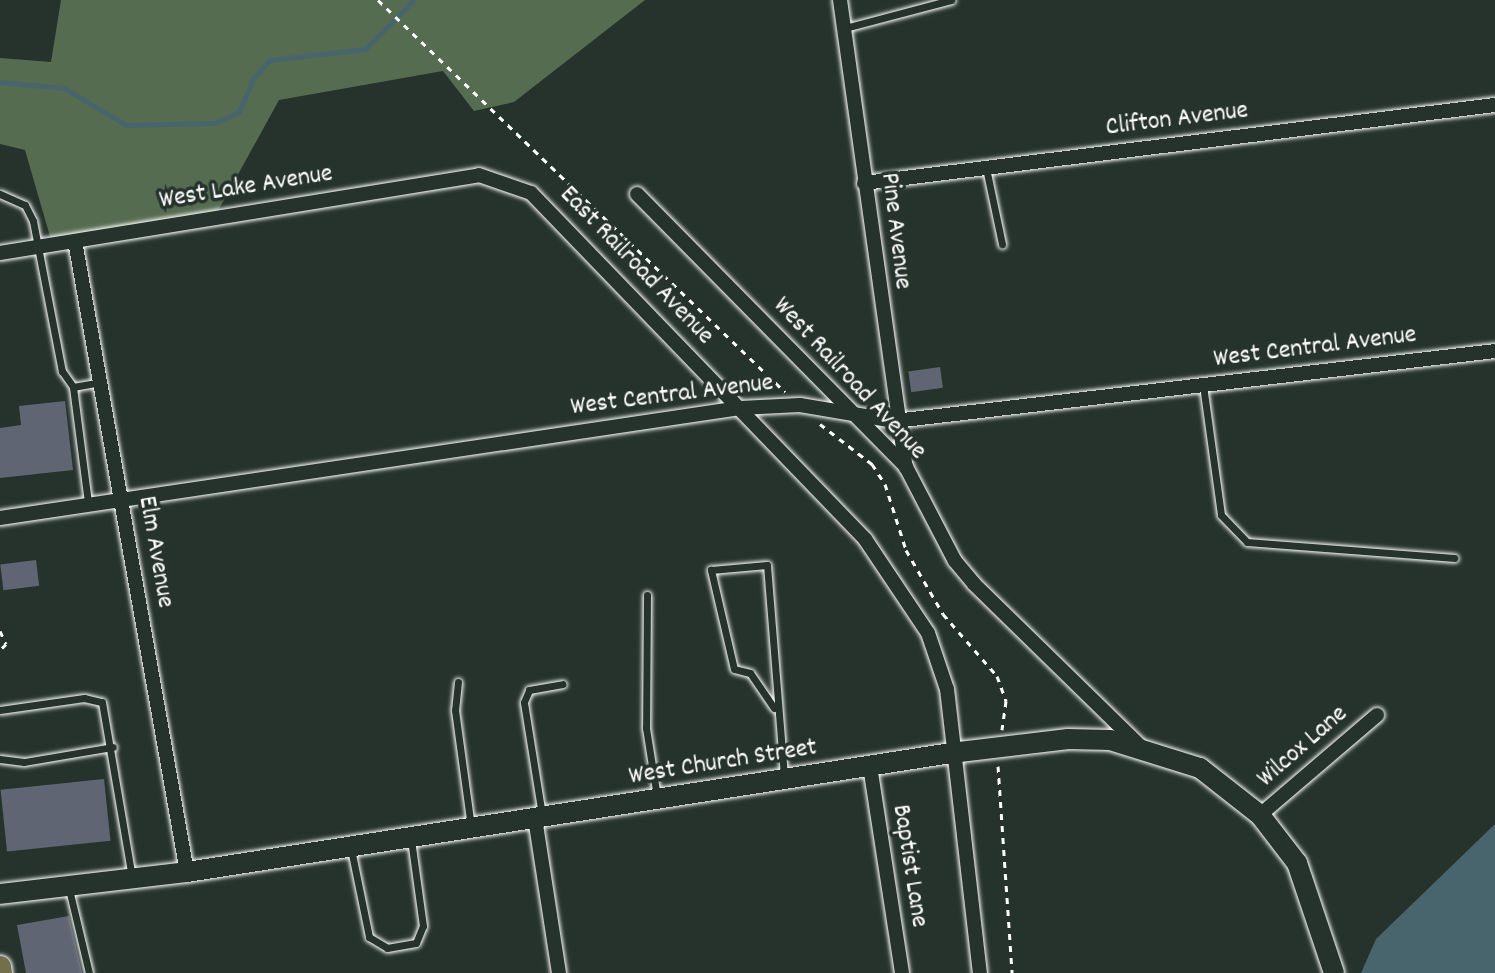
<!DOCTYPE html>
<html>
<head>
<meta charset="utf-8">
<style>
	body { margin:0 }
	#map { position:relative; width:1495px; height:973px; overflow:hidden; background:#26332d; font-family:Dekko,sans-serif }
	div>[style] { position:absolute }
	[style*='--x'] { left:calc(var(--x)*1px); top:calc(var(--y)*1px); width:calc(var(--w)*1px); rotate:calc(var(--a)*1deg) }
	.green>* { inset:0; background:#566c51 }
	.water>* { inset:0; background:#48656d }
	.stream>* { height:5px; margin:-2.5px; padding:0 2.5px; transform-origin:2.5px; border-radius:2.5px; background:#48656d }
	.building>* { inset:0; background:#5f6572; transform-origin:0 0 }
	.path>* { height:3px; margin-top:-1.5px; transform-origin:0; background:repeating-linear-gradient(90deg,#fff 0 6px,transparent 0 12px) }
	.roads { filter:drop-shadow(0 0 2px #fff) drop-shadow(0 0 2px #fff) }
	.lane>* { height:7px; margin:-3.5px; padding:0 3.5px; transform-origin:3.5px; border-radius:3.5px; background:#26332d }
	.street>* { height:14px; margin:-7px; padding:0 7px; transform-origin:7px; border-radius:7px; background:#26332d }
	.secondary>* { height:20px; margin:-10px; padding:0 10px; transform-origin:10px; border-radius:10px; background:#26332d }
	.primary>* { height:22px; margin:-11px; padding:0 11px; transform-origin:11px; border-radius:11px; background:#71704a }
	span { translate:-50% -50%; white-space:nowrap; text-align:center; line-height:1.15; -webkit-text-stroke:7px #26332d; paint-order:stroke }
	.street-label { font-size:26px; color:#fff }
</style>
</head>
<body>
<div id="map">
	<div class="green">
		<i style="clip-path:polygon(61px 0,645px 0,514px 102px,474px 111px,443px 71px,279px 100px,214px 218px,51px 240px,25px 150px,0 144px,0 58px,51px 62px)"></i>
	</div>
	<div class="water">
		<i style="clip-path:polygon(1495px 824px,1495px 973px,1361px 973px,1376px 939px)"></i>
	</div>
	<div class="stream">
		<i style="--x:0;--y:82;--w:64;--a:5.4"></i>
		<i style="--x:64;--y:88;--w:72;--a:30.8"></i>
		<i style="--x:126;--y:125;--w:89;--a:-1.3"></i>
		<i style="--x:215;--y:123;--w:26;--a:-25"></i>
		<i style="--x:239;--y:112;--w:38;--a:-67"></i>
		<i style="--x:254;--y:77;--w:23;--a:-47"></i>
		<i style="--x:270;--y:60;--w:96;--a:-6.6"></i>
		<i style="--x:365;--y:49;--w:69;--a:-45"></i>
	</div>
	<div class="building">
		<i style="left:940px;top:367px;width:21px;height:32px;rotate:82deg"></i>
		<i style="clip-path:polygon(65px 401px,73px 470px,0 478px,0 428px,21px 425px,19px 406px)"></i>
		<i style="left:36px;top:560px;width:26px;height:36px;rotate:83deg"></i>
		<i style="left:104px;top:779px;width:62px;height:104px;rotate:84deg"></i>
		<i style="clip-path:polygon(69px 916px,82px 973px,26px 973px,17px 925px)"></i>
	</div>
	<div class="path">
		<i style="--x:378;--y:0;--w:565;--a:43.92"></i>
		<i style="--x:820;--y:424;--w:66;--a:37.6"></i>
		<i style="--x:872;--y:464;--w:24;--a:57"></i>
		<i style="--x:885;--y:484;--w:69;--a:72.3"></i>
		<i style="--x:906;--y:550;--w:74;--a:60"></i>
		<i style="--x:943;--y:614;--w:82;--a:48.9"></i>
		<i style="--x:997;--y:676;--w:27;--a:70"></i>
		<i style="--x:1006;--y:701;--w:29;--a:98"></i>
		<i style="--x:0;--y:631;--w:14;--a:65"></i>
		<i style="--x:6;--y:644;--w:8;--a:135"></i>
		<i style="--x:998;--y:766;--w:207;--a:86.1"></i>
	</div>
	<div class="roads">
		<div class="lane">
			<i style="--x:845;--y:28;--w:110;--a:-14.8"></i>
			<i style="--x:986;--y:168;--w:78;--a:78.1"></i>
			<i style="--x:0;--y:194;--w:27;--a:24"></i>
			<i style="--x:25;--y:205;--w:18;--a:63"></i>
			<i style="--x:33;--y:221;--w:153;--a:79.1"></i>
			<i style="--x:62;--y:371;--w:19;--a:55"></i>
			<i style="--x:73;--y:387;--w:117;--a:82.6"></i>
			<i style="--x:1203;--y:385;--w:131;--a:82.1"></i>
			<i style="--x:1221;--y:515;--w:37;--a:46"></i>
			<i style="--x:1247;--y:542;--w:208;--a:4.4"></i>
			<i style="--x:73;--y:387;--w:28;--a:-10"></i>
			<i style="--x:647;--y:595;--w:133;--a:90.4"></i>
			<i style="--x:646;--y:728;--w:70;--a:80.9"></i>
			<i style="--x:458;--y:682;--w:28;--a:96"></i>
			<i style="--x:455;--y:710;--w:118;--a:82.2"></i>
			<i style="--x:774;--y:708;--w:42;--a:-124.4"></i>
			<i style="--x:750;--y:673;--w:16;--a:-166"></i>
			<i style="--x:734;--y:669;--w:102;--a:-103.1"></i>
			<i style="--x:711;--y:570;--w:56;--a:-5.1"></i>
			<i style="--x:767;--y:565;--w:213;--a:85.4"></i>
			<i style="--x:0;--y:710;--w:85;--a:-8.1"></i>
			<i style="--x:84;--y:698;--w:18;--a:13"></i>
			<i style="--x:102;--y:702;--w:179;--a:80.3"></i>
			<i style="--x:0;--y:759;--w:24;--a:7"></i>
			<i style="--x:24;--y:762;--w:90;--a:-9.6"></i>
			<i style="--x:542;--y:815;--w:114;--a:-99.1"></i>
			<i style="--x:524;--y:702;--w:13;--a:-67"></i>
			<i style="--x:529;--y:690;--w:34;--a:-10"></i>
			<i style="--x:351;--y:849;--w:90;--a:78.4"></i>
			<i style="--x:369;--y:937;--w:21;--a:31"></i>
			<i style="--x:387;--y:948;--w:29;--a:-10"></i>
			<i style="--x:416;--y:943;--w:18;--a:-68"></i>
			<i style="--x:423;--y:926;--w:88;--a:-97.9"></i>
			<i style="--x:69;--y:889;--w:86;--a:76.6"></i>
		</div>
		<div class="street">
			<i style="--x:840;--y:0;--w:472;--a:82"></i>
			<i style="--x:864;--y:183;--w:636;--a:-7.05"></i>
			<i style="--x:637;--y:194;--w:383;--a:45.4"></i>
			<i style="--x:906;--y:467;--w:106;--a:62.5"></i>
			<i style="--x:955;--y:561;--w:30;--a:50"></i>
			<i style="--x:974;--y:584;--w:233;--a:44.3"></i>
			<i style="--x:75;--y:241;--w:641;--a:79.94"></i>
			<i style="--x:0;--y:253;--w:485;--a:-9.2"></i>
			<i style="--x:479;--y:175;--w:55;--a:19.1"></i>
			<i style="--x:531;--y:193;--w:481;--a:46"></i>
			<i style="--x:865;--y:539;--w:113;--a:56.2"></i>
			<i style="--x:928;--y:633;--w:59;--a:71.3"></i>
			<i style="--x:947;--y:689;--w:286;--a:83.4"></i>
			<i style="--x:0;--y:518;--w:748;--a:-8.46"></i>
			<i style="--x:740;--y:408;--w:60;--a:-2.9"></i>
			<i style="--x:800;--y:405;--w:96;--a:9.6"></i>
			<i style="--x:895;--y:421;--w:604;--a:-6.65"></i>
			<i style="--x:870;--y:766;--w:209;--a:81.2"></i>
			<i style="--x:1260;--y:815;--w:154;--a:-40.5"></i>
			<i style="--x:535;--y:818;--w:157;--a:81.2"></i>
		</div>
		<div class="secondary">
			<i style="--x:0;--y:894;--w:188;--a:-6.7"></i>
			<i style="--x:187;--y:872;--w:773;--a:-8.85"></i>
			<i style="--x:951;--y:753;--w:118;--a:-6.8"></i>
			<i style="--x:1068;--y:739;--w:42;--a:1.4"></i>
			<i style="--x:1110;--y:740;--w:94;--a:17.3"></i>
			<i style="--x:1200;--y:768;--w:76;--a:38.1"></i>
			<i style="--x:1260;--y:815;--w:61;--a:52.4"></i>
			<i style="--x:1297;--y:863;--w:116;--a:71.4"></i>
		</div>
		<div class="primary">
			<i style="--x:0;--y:967;--w:6;--a:81"></i>
		</div>
	</div>
	<div class="street-label">
		<span style="left:1177px;top:120px;rotate:-7deg">Clifton Avenue</span>
		<span style="left:246px;top:188px;rotate:-9deg">West Lake Avenue</span>
		<span style="left:895px;top:231px;rotate:83deg">Pine Avenue</span>
		<span style="left:636px;top:266px;rotate:46deg">East Railroad Avenue</span>
		<span style="left:1315px;top:348px;rotate:-7deg">West Central Avenue</span>
		<span style="left:849px;top:379px;rotate:47deg">West Railroad Avenue</span>
		<span style="left:672px;top:396px;rotate:-7deg">West Central Avenue</span>
		<span style="left:155px;top:552px;rotate:80deg">Elm Avenue</span>
		<span style="left:1303px;top:747px;rotate:-41deg">Wilcox Lane</span>
		<span style="left:723px;top:763px;rotate:-9deg">West Church Street</span>
		<span style="left:909px;top:866px;rotate:81deg">Baptist Lane</span>
	</div>
</div>
</body>
</html>
